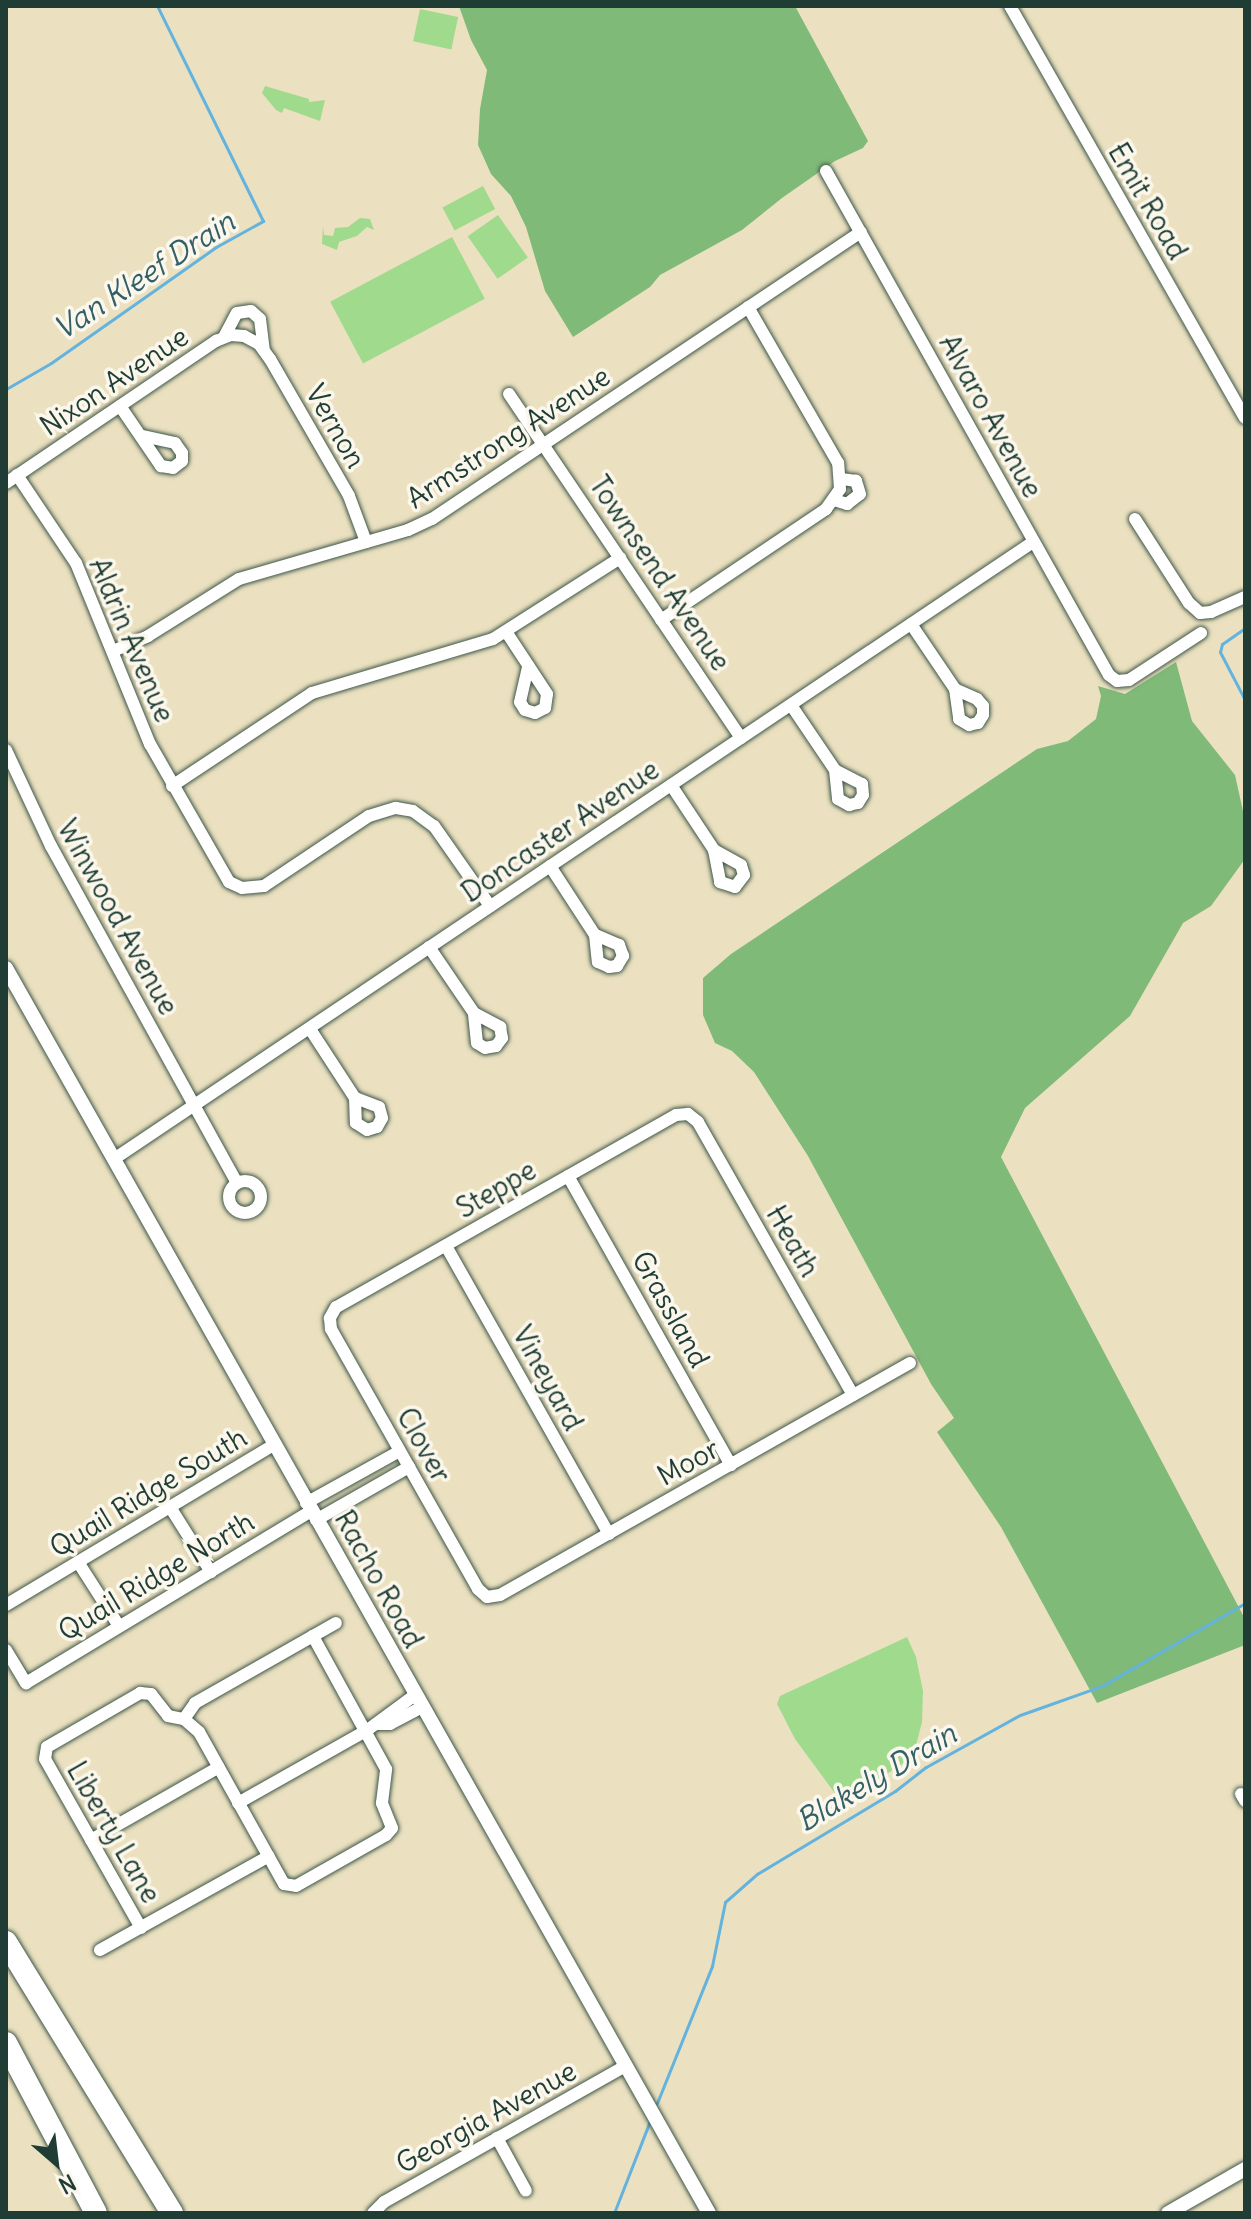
<!DOCTYPE html>
<html>
<head>
<meta charset="utf-8">
<style>
	body { margin:0 }
	#map { position:relative; width:1251px; height:2219px; overflow:hidden; background:#ebe1c0; font-family:Delius,sans-serif }
	div>[style] { position:absolute }
	[style*='--x'] { left:calc(var(--x)*1px); top:calc(var(--y)*1px); width:calc(var(--w)*1px); rotate:calc(var(--a)*1deg) }
	.green>* { inset:0; background:#a0da8d; transform-origin:0 0 }
	.forest>* { inset:0; background:#80ba78 }
	.stream>* { height:3px; margin:-1.5px; padding:0 1.5px; transform-origin:1.5px; border-radius:1.5px; background:#63b3de }
	.roads { filter:drop-shadow(0 0 2px #3e5649) drop-shadow(0 0 2px #3e5649) }
	.minor>* { height:12px; margin:-6px; padding:0 6px; transform-origin:6px; border-radius:6px; background:#fff }
	.minor>.ring { margin:-6px; padding:0; box-sizing:content-box; background:none; border:12px solid #fff; border-radius:50% }
	.tertiary>* { height:14px; margin:-7px; padding:0 7px; transform-origin:7px; border-radius:7px; background:#fff }
	.motorway>* { height:22px; margin:-11px; padding:0 11px; transform-origin:11px; border-radius:11px; background:#fff }
	span { translate:-50% -50%; white-space:nowrap; text-align:center; line-height:1.15; -webkit-text-stroke:7px #fbf7ec; paint-order:stroke }
	.street-label { font-size:28px; color:#1f3d34 }
	.water-label { font-size:30px; color:#336067; font-style:italic }
	.frame { position:absolute; inset:0; border:8px solid #1f3d34; pointer-events:none }
	.north { position:absolute; left:16px; top:2123px; width:80px; height:80px; -webkit-text-stroke:6px #fbf7ec; paint-order:stroke; rotate:152deg; font-size:22px; font-weight:700; line-height:32px; text-align:center; color:#1f3d34 }
	.north::after { content:''; display:block; margin:auto; width:28px; height:36px; background:#1f3d34; clip-path:polygon(50% 0,100% 100%,50% 72%,0 100%) }
</style>
</head>
<body>
<div id="map">
	<div class="green">
		<i style="left:420px;top:9px;width:39px;height:33px;rotate:12deg"></i>
		<i style="clip-path:polygon(265px 86px,309px 99px,309px 102px,325px 100px,320px 121px,284px 108px,282px 113px,276px 110px,262px 93px)"></i>
		<i style="left:483px;top:186px;width:26px;height:46px;rotate:62deg"></i>
		<i style="left:498px;top:215px;width:52px;height:37px;rotate:55deg"></i>
		<i style="clip-path:polygon(360px 218px,370px 219px,374px 230px,367px 227px,357px 236px,339px 242px,337px 250px,322px 244px,323px 226px,324px 235px,333px 236px,335px 228px,348px 227px)"></i>
		<i style="left:452px;top:237px;width:70px;height:138px;rotate:62deg"></i>
		<i style="clip-path:polygon(907px 1637px,916px 1657px,923px 1691px,922px 1722px,913px 1757px,842px 1803px,795px 1739px,777px 1704px,780px 1696px)"></i>
	</div>
	<div class="forest">
		<i style="clip-path:polygon(459px 6px,795px 6px,868px 141px,863px 148px,835px 161px,782px 198px,742px 230px,660px 275px,650px 287px,573px 337px,545px 291px,526px 227px,511px 196px,491px 174px,478px 145px,480px 109px,487px 70px,471px 40px)"></i>
		<i style="clip-path:polygon(1176px 662px,1192px 721px,1235px 775px,1245px 820px,1245px 859px,1211px 906px,1183px 923px,1130px 1016px,1025px 1108px,1001px 1157px,1245px 1619px,1245px 1645px,1097px 1703px,1001px 1527px,937px 1432px,954px 1418px,931px 1384px,808px 1156px,754px 1072px,732px 1051px,715px 1043px,703px 1015px,703px 978px,731px 954px,1037px 749px,1068px 741px,1096px 719px,1101px 696px,1098px 686px,1125px 694px)"></i>
	</div>
	<div class="stream">
		<i style="--x:6;--y:389;--w:52;--a:-30"></i>
		<i style="--x:51;--y:363;--w:202;--a:-35.1"></i>
		<i style="--x:216;--y:247;--w:54;--a:-29"></i>
		<i style="--x:263;--y:221;--w:240;--a:-116.2"></i>
		<i style="--x:1245;--y:628;--w:28;--a:145"></i>
		<i style="--x:1222;--y:644;--w:8;--a:104"></i>
		<i style="--x:1220;--y:652;--w:54;--a:62.5"></i>
		<i style="--x:657;--y:2103;--w:148;--a:-68.1"></i>
		<i style="--x:712;--y:1966;--w:65;--a:-78.5"></i>
		<i style="--x:725;--y:1902;--w:43;--a:-41.2"></i>
		<i style="--x:757;--y:1874;--w:161;--a:-31"></i>
		<i style="--x:895;--y:1791;--w:39;--a:-38"></i>
		<i style="--x:926;--y:1767;--w:107;--a:-29"></i>
		<i style="--x:1020;--y:1715;--w:87;--a:-19.5"></i>
		<i style="--x:1102;--y:1686;--w:165;--a:-30.1"></i>
		<i style="--x:614;--y:2213;--w:97;--a:-68.7"></i>
	</div>
	<div class="roads">
		<div class="minor">
			<i style="--x:1010;--y:6;--w:474;--a:60.3"></i>
			<i style="--x:826;--y:171;--w:578;--a:60.69"></i>
			<i style="--x:1109;--y:675;--w:10;--a:37"></i>
			<i style="--x:1117;--y:681;--w:12;--a:-5"></i>
			<i style="--x:1129;--y:680;--w:86;--a:-33.1"></i>
			<i style="--x:224;--y:337;--w:27;--a:-62"></i>
			<i style="--x:237;--y:313;--w:14;--a:-8"></i>
			<i style="--x:251;--y:311;--w:12;--a:42"></i>
			<i style="--x:260;--y:319;--w:31;--a:83"></i>
			<i style="--x:509;--y:394;--w:415;--a:56"></i>
			<i style="--x:120;--y:406;--w:73;--a:55.7"></i>
			<i style="--x:161;--y:466;--w:12;--a:9"></i>
			<i style="--x:173;--y:468;--w:11;--a:-38"></i>
			<i style="--x:182;--y:461;--w:8;--a:-90"></i>
			<i style="--x:182;--y:453;--w:12;--a:-125"></i>
			<i style="--x:175;--y:443;--w:35;--a:-168"></i>
			<i style="--x:17;--y:475;--w:106;--a:56.2"></i>
			<i style="--x:76;--y:563;--w:196;--a:67.8"></i>
			<i style="--x:150;--y:744;--w:159;--a:60.2"></i>
			<i style="--x:229;--y:882;--w:14;--a:25"></i>
			<i style="--x:242;--y:888;--w:22;--a:-5"></i>
			<i style="--x:264;--y:886;--w:126;--a:-33.7"></i>
			<i style="--x:369;--y:816;--w:28;--a:-17"></i>
			<i style="--x:396;--y:808;--w:17;--a:10"></i>
			<i style="--x:413;--y:811;--w:26;--a:36"></i>
			<i style="--x:434;--y:826;--w:98;--a:55"></i>
			<i style="--x:6;--y:483;--w:254;--a:-34.1"></i>
			<i style="--x:216;--y:341;--w:16;--a:-22"></i>
			<i style="--x:231;--y:335;--w:13;--a:4"></i>
			<i style="--x:244;--y:336;--w:17;--a:28"></i>
			<i style="--x:259;--y:344;--w:19;--a:54"></i>
			<i style="--x:270;--y:359;--w:158;--a:60"></i>
			<i style="--x:349;--y:496;--w:49;--a:69.7"></i>
			<i style="--x:834;--y:500;--w:14;--a:17"></i>
			<i style="--x:847;--y:504;--w:16;--a:-38"></i>
			<i style="--x:860;--y:494;--w:14;--a:-107"></i>
			<i style="--x:856;--y:481;--w:15;--a:-172"></i>
			<i style="--x:1135;--y:519;--w:100;--a:57.3"></i>
			<i style="--x:1189;--y:603;--w:15;--a:42"></i>
			<i style="--x:1200;--y:613;--w:11;--a:-5"></i>
			<i style="--x:1211;--y:612;--w:37;--a:-24"></i>
			<i style="--x:661;--y:620;--w:199;--a:-33.9"></i>
			<i style="--x:826;--y:509;--w:24;--a:-55"></i>
			<i style="--x:840;--y:489;--w:26;--a:-94"></i>
			<i style="--x:838;--y:463;--w:180;--a:-120"></i>
			<i style="--x:911;--y:624;--w:78;--a:55.9"></i>
			<i style="--x:955;--y:689;--w:30;--a:82"></i>
			<i style="--x:959;--y:719;--w:12;--a:31"></i>
			<i style="--x:969;--y:725;--w:9;--a:-13"></i>
			<i style="--x:978;--y:723;--w:9;--a:-58"></i>
			<i style="--x:983;--y:715;--w:9;--a:-90"></i>
			<i style="--x:983;--y:706;--w:9;--a:-131"></i>
			<i style="--x:977;--y:699;--w:24;--a:-156"></i>
			<i style="--x:507;--y:633;--w:73;--a:56.7"></i>
			<i style="--x:547;--y:694;--w:14;--a:98"></i>
			<i style="--x:545;--y:708;--w:11;--a:153"></i>
			<i style="--x:535;--y:713;--w:10;--a:-163"></i>
			<i style="--x:525;--y:710;--w:9;--a:-122"></i>
			<i style="--x:520;--y:702;--w:37;--a:-77"></i>
			<i style="--x:113;--y:651;--w:38;--a:-23"></i>
			<i style="--x:148;--y:636;--w:107;--a:-32.1"></i>
			<i style="--x:239;--y:579;--w:176;--a:-16.2"></i>
			<i style="--x:408;--y:530;--w:26;--a:-25"></i>
			<i style="--x:432;--y:519;--w:516;--a:-33.78"></i>
			<i style="--x:791;--y:705;--w:78;--a:55.9"></i>
			<i style="--x:835;--y:770;--w:29;--a:84"></i>
			<i style="--x:838;--y:799;--w:13;--a:29"></i>
			<i style="--x:849;--y:805;--w:9;--a:-13"></i>
			<i style="--x:858;--y:803;--w:9;--a:-58"></i>
			<i style="--x:863;--y:795;--w:11;--a:-95"></i>
			<i style="--x:862;--y:784;--w:30;--a:-153"></i>
			<i style="--x:6;--y:750;--w:106;--a:64.9"></i>
			<i style="--x:51;--y:846;--w:385;--a:61.1"></i>
			<i style="--x:671;--y:785;--w:78;--a:56.5"></i>
			<i style="--x:714;--y:850;--w:33;--a:79"></i>
			<i style="--x:720;--y:882;--w:16;--a:18"></i>
			<i style="--x:735;--y:887;--w:15;--a:-53"></i>
			<i style="--x:744;--y:875;--w:10;--a:-107"></i>
			<i style="--x:741;--y:865;--w:31;--a:-151"></i>
			<i style="--x:172;--y:786;--w:168;--a:-33.6"></i>
			<i style="--x:312;--y:693;--w:189;--a:-16.6"></i>
			<i style="--x:493;--y:639;--w:151;--a:-32.5"></i>
			<i style="--x:550;--y:866;--w:82;--a:56.9"></i>
			<i style="--x:595;--y:935;--w:27;--a:84"></i>
			<i style="--x:598;--y:962;--w:12;--a:24"></i>
			<i style="--x:609;--y:967;--w:8;--a:-7"></i>
			<i style="--x:617;--y:966;--w:12;--a:-59"></i>
			<i style="--x:623;--y:956;--w:12;--a:-110"></i>
			<i style="--x:619;--y:945;--w:26;--a:-157"></i>
			<i style="--x:429;--y:947;--w:80;--a:55.7"></i>
			<i style="--x:474;--y:1013;--w:30;--a:28"></i>
			<i style="--x:500;--y:1027;--w:11;--a:80"></i>
			<i style="--x:502;--y:1038;--w:10;--a:127"></i>
			<i style="--x:496;--y:1046;--w:11;--a:170"></i>
			<i style="--x:485;--y:1048;--w:9;--a:-148"></i>
			<i style="--x:477;--y:1043;--w:30;--a:-96"></i>
			<i style="--x:310;--y:1029;--w:82;--a:56.9"></i>
			<i style="--x:355;--y:1098;--w:25;--a:88"></i>
			<i style="--x:356;--y:1123;--w:13;--a:32"></i>
			<i style="--x:367;--y:1130;--w:10;--a:-17"></i>
			<i style="--x:377;--y:1127;--w:10;--a:-61"></i>
			<i style="--x:382;--y:1118;--w:11;--a:-105"></i>
			<i style="--x:379;--y:1107;--w:26;--a:-159"></i>
			<i style="--x:114;--y:1159;--w:1107;--a:-33.88"></i>
			<i style="--x:568;--y:1176;--w:332;--a:60.6"></i>
			<i class="ring" style="left:229px;top:1181px;width:20px;height:20px"></i>
			<i style="--x:446;--y:1246;--w:331;--a:60.5"></i>
			<i style="--x:853;--y:1395;--w:314;--a:-119.6"></i>
			<i style="--x:698;--y:1122;--w:13;--a:-141"></i>
			<i style="--x:688;--y:1114;--w:12;--a:175"></i>
			<i style="--x:676;--y:1115;--w:390;--a:150.5"></i>
			<i style="--x:336;--y:1307;--w:13;--a:119"></i>
			<i style="--x:330;--y:1318;--w:11;--a:85"></i>
			<i style="--x:331;--y:1329;--w:159;--a:60.5"></i>
			<i style="--x:409;--y:1467;--w:140;--a:60.5"></i>
			<i style="--x:478;--y:1589;--w:12;--a:42"></i>
			<i style="--x:487;--y:1597;--w:13;--a:-9"></i>
			<i style="--x:500;--y:1595;--w:471;--a:-29.5"></i>
			<i style="--x:306;--y:1503;--w:107;--a:-29"></i>
			<i style="--x:170;--y:1507;--w:77;--a:57.8"></i>
			<i style="--x:316;--y:1520;--w:107;--a:-29.7"></i>
			<i style="--x:78;--y:1562;--w:76;--a:57.4"></i>
			<i style="--x:6;--y:1605;--w:311;--a:-30.9"></i>
			<i style="--x:6;--y:1650;--w:39;--a:59"></i>
			<i style="--x:26;--y:1683;--w:333;--a:-31.1"></i>
			<i style="--x:184;--y:1719;--w:19;--a:-55"></i>
			<i style="--x:195;--y:1703;--w:162;--a:-29.6"></i>
			<i style="--x:376;--y:1724;--w:14;--a:0"></i>
			<i style="--x:390;--y:1724;--w:36;--a:-28"></i>
			<i style="--x:1241;--y:1794;--w:8;--a:60"></i>
			<i style="--x:238;--y:1803;--w:147;--a:-29.4"></i>
			<i style="--x:366;--y:1731;--w:61;--a:-36.3"></i>
			<i style="--x:91;--y:1840;--w:147;--a:-29.7"></i>
			<i style="--x:141;--y:1928;--w:194;--a:-119.6"></i>
			<i style="--x:45;--y:1759;--w:12;--a:-81"></i>
			<i style="--x:47;--y:1747;--w:108;--a:-30.1"></i>
			<i style="--x:140;--y:1693;--w:11;--a:5"></i>
			<i style="--x:151;--y:1694;--w:28;--a:52"></i>
			<i style="--x:168;--y:1716;--w:16;--a:11"></i>
			<i style="--x:184;--y:1719;--w:20;--a:41"></i>
			<i style="--x:199;--y:1732;--w:174;--a:60.8"></i>
			<i style="--x:284;--y:1884;--w:12;--a:9"></i>
			<i style="--x:296;--y:1886;--w:103;--a:-29.5"></i>
			<i style="--x:386;--y:1835;--w:9;--a:-49"></i>
			<i style="--x:392;--y:1828;--w:27;--a:-112"></i>
			<i style="--x:382;--y:1803;--w:34;--a:-83"></i>
			<i style="--x:386;--y:1769;--w:152;--a:-118.8"></i>
			<i style="--x:100;--y:1950;--w:193;--a:-29.1"></i>
			<i style="--x:497;--y:2138;--w:60;--a:61.3"></i>
			<i style="--x:373;--y:2213;--w:16;--a:-45"></i>
			<i style="--x:384;--y:2202;--w:277;--a:-29.4"></i>
		</div>
		<div class="tertiary">
			<i style="--x:6;--y:968;--w:1430;--a:60.55"></i>
			<i style="--x:1168;--y:2213;--w:89;--a:-29.7"></i>
		</div>
		<div class="motorway">
			<i style="--x:6;--y:1942;--w:318;--a:58.5"></i>
			<i style="--x:6;--y:2043;--w:192;--a:62.1"></i>
		</div>
	</div>
	<div class="street-label">
		<span style="left:1148px;top:201px;rotate:60deg">Emit Road</span>
		<span style="left:114px;top:381px;rotate:-34deg">Nixon Avenue</span>
		<span style="left:991px;top:416px;rotate:61deg">Alvaro Avenue</span>
		<span style="left:336px;top:426px;rotate:60deg">Vernon</span>
		<span style="left:508px;top:437px;rotate:-33deg">Armstrong Avenue</span>
		<span style="left:660px;top:573px;rotate:56deg">Townsend Avenue</span>
		<span style="left:132px;top:640px;rotate:67deg">Aldrin Avenue</span>
		<span style="left:560px;top:831px;rotate:-34deg">Doncaster Avenue</span>
		<span style="left:118px;top:917px;rotate:61deg">Winwood Avenue</span>
		<span style="left:496px;top:1189px;rotate:-30deg">Steppe</span>
		<span style="left:793px;top:1241px;rotate:60deg">Heath</span>
		<span style="left:671px;top:1309px;rotate:61deg">Grassland</span>
		<span style="left:548px;top:1378px;rotate:61deg">Vineyard</span>
		<span style="left:424px;top:1445px;rotate:61deg">Clover</span>
		<span style="left:688px;top:1462px;rotate:-29deg">Moor</span>
		<span style="left:148px;top:1492px;rotate:-31deg">Quail Ridge South</span>
		<span style="left:156px;top:1576px;rotate:-31deg">Quail Ridge North</span>
		<span style="left:379px;top:1579px;rotate:61deg">Racho Road</span>
		<span style="left:114px;top:1832px;rotate:60deg">Liberty Lane</span>
		<span style="left:486px;top:2117px;rotate:-29deg">Georgia Avenue</span>
	</div>
	<div class="water-label">
		<span style="left:144px;top:275px;rotate:-33deg">Van Kleef Drain</span>
		<span style="left:876px;top:1777px;rotate:-31deg">Blakely Drain</span>
	</div>
	<div class="frame"></div>
	<div class="north">N</div>
</div>
</body>
</html>
